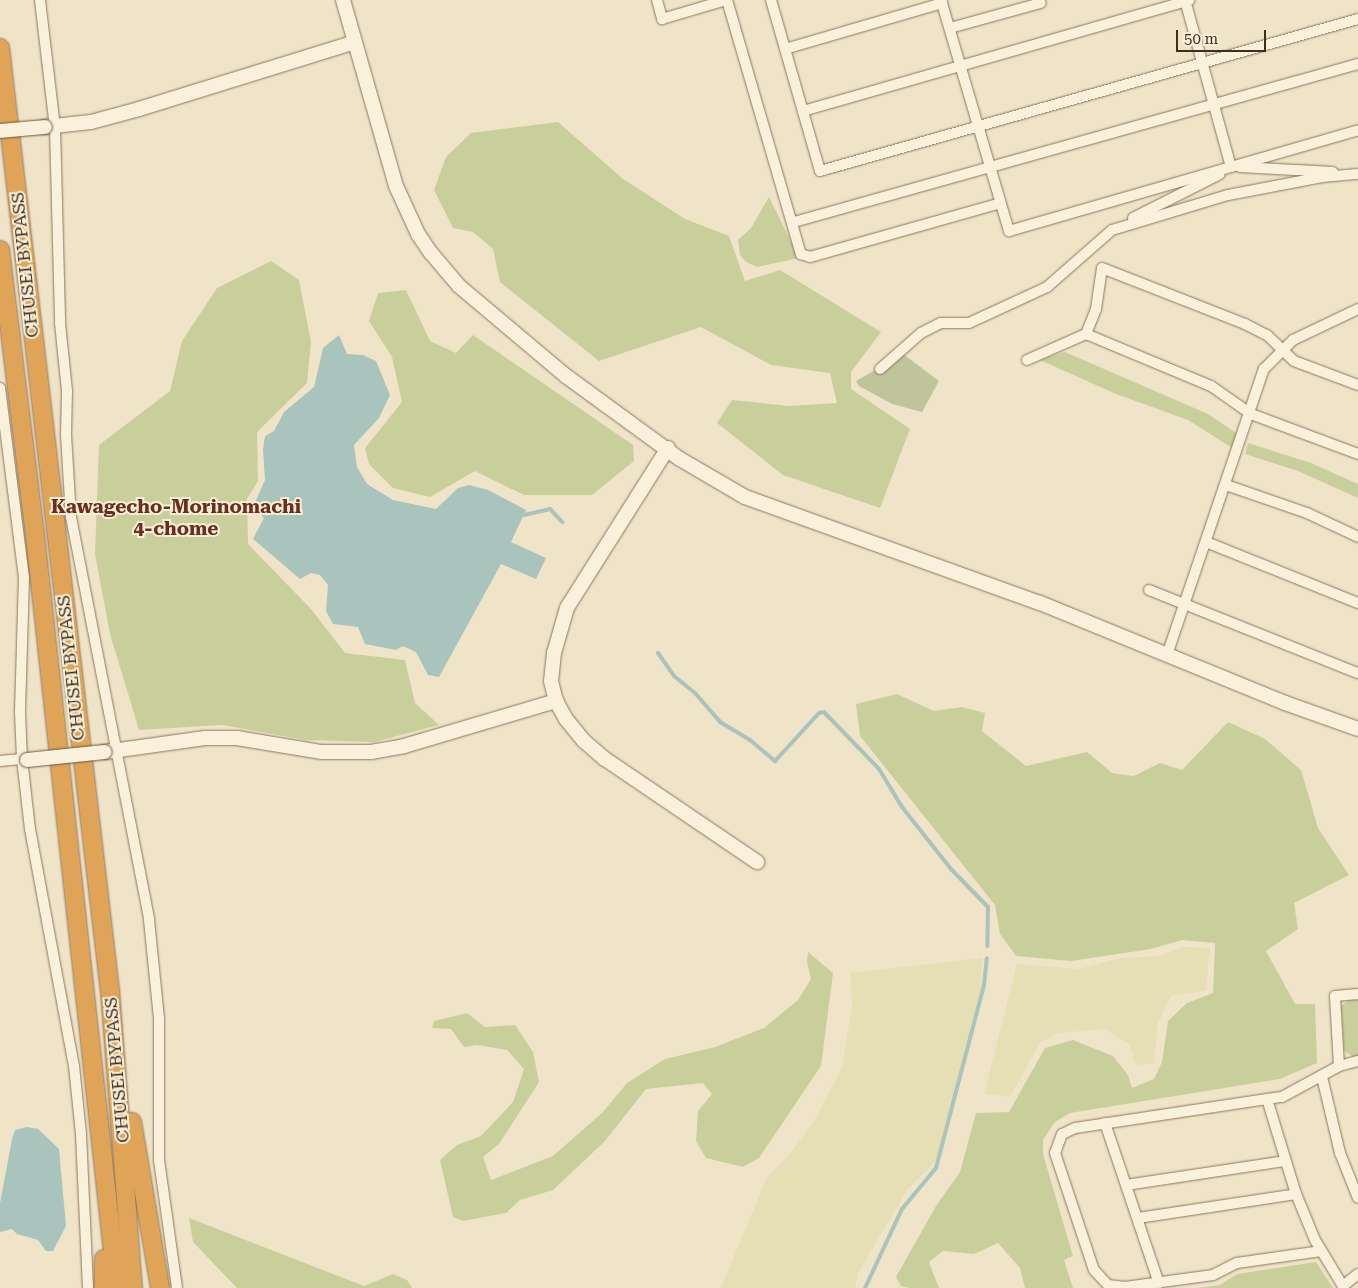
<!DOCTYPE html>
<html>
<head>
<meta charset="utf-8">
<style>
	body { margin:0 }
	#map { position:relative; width:1358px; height:1288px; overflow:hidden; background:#f0e4c8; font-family:"Roboto Serif",serif }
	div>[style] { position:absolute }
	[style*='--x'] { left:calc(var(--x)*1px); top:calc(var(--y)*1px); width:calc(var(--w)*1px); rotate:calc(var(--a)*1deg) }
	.farmland>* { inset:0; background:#e6deb5 }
	.green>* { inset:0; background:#c9cf9b }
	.cemetery>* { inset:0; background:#bfc49a }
	.water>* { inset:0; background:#a9c4bc }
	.stream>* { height:4px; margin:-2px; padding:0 2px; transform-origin:2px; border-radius:2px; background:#a9c4bc }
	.roads { filter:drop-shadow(0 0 1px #8d765c) drop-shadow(0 0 1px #8d765c) }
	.street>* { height:10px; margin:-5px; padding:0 5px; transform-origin:5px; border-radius:5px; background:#faf1dc }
	.secondary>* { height:14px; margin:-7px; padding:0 7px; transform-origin:7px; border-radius:7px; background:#faf1dc }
	.highway>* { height:18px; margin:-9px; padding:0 9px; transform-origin:9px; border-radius:9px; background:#e0a458 }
	.bridges { filter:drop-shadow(0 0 1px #6f573f) drop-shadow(0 0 1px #6f573f) }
	.secondary-bridge>* { height:14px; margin:-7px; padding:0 7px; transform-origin:7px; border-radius:7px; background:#faf1dc }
	span { translate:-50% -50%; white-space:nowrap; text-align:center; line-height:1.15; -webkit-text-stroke:4px #f7eed8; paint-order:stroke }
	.street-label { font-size:18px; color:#3d2e20 }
	.neighbourhood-label { font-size:19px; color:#6b2e1e; font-weight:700 }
	.scale { position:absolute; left:1176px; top:30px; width:90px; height:22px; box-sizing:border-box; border:2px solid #3d2e20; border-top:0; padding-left:6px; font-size:15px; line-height:18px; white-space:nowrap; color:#3d2e20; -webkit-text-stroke:4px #f7eed8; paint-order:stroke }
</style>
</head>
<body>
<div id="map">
	<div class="farmland">
		<i style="clip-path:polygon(1184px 947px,1210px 948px,1206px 990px,1171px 996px,1158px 1022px,1154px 1063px,1136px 1065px,1129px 1044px,1105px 1029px,1059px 1033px,1040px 1043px,1010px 1097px,984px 1094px,1017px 964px,1079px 969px,1120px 958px,1159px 956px)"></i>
		<i style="clip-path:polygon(982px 958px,981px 988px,936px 1161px,908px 1189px,858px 1273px,855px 1288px,721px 1288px,767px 1177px,786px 1159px,815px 1120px,842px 1067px,852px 1007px,850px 973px)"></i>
	</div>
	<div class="green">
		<i style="clip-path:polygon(558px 122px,623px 179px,685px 219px,729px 236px,745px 281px,780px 270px,881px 332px,851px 372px,851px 389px,910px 429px,880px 508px,783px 475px,717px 423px,732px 400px,789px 406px,837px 403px,830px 373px,771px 365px,701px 327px,599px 361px,500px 282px,493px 249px,473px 232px,453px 228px,434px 190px,446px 157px,471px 133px)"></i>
		<i style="clip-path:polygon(769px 197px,799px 258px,757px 267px,746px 262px,740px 255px,738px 240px,751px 228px)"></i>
		<i style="clip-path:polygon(271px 261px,299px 280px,311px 342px,307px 383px,257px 432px,258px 481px,247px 499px,248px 544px,311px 609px,345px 653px,405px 660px,415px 703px,439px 725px,374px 742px,305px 740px,223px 725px,139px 730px,110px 634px,95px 554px,99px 445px,170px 391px,182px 341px,217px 288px)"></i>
		<i style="clip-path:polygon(406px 290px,430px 341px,456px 353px,473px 335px,633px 445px,634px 461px,592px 495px,524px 495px,475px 471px,430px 497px,393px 488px,369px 464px,365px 448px,402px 402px,392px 357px,369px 321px,378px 293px)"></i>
		<i style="clip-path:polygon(1065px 352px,1208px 414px,1239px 435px,1234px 449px,1188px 420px,1116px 394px,1040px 360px)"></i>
		<i style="clip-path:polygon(1248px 443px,1311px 463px,1358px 484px,1358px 498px,1298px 471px,1245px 454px)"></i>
		<i style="clip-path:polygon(897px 694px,934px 711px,962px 707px,985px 713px,982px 731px,1026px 766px,1087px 752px,1112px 773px,1134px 776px,1160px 763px,1182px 770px,1228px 722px,1265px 739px,1301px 770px,1318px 828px,1349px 875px,1294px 903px,1298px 929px,1266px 951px,1295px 1004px,1315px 1004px,1317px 1063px,1280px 1079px,1070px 1113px,1055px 1122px,1043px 1140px,1043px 1154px,1073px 1256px,1064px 1260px,1073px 1288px,1025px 1288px,1020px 1268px,998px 1243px,974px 1254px,943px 1251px,929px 1262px,939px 1288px,909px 1288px,901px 1286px,896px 1277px,936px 1206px,960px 1172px,976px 1113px,1009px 1112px,1045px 1048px,1073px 1040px,1113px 1056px,1128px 1075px,1132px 1088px,1154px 1079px,1162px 1062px,1168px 1021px,1187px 1003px,1213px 993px,1215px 943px,1182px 940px,1151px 949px,1071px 961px,1016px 956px,1000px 934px,995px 905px,860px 736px,856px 704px)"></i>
		<i style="clip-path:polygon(808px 952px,833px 973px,821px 1066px,759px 1158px,743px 1167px,706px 1158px,696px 1141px,698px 1111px,712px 1094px,703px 1083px,646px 1089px,605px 1141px,553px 1190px,520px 1200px,506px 1213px,463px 1221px,453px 1217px,440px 1160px,457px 1145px,481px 1136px,513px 1102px,524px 1069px,507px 1050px,477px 1045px,464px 1047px,451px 1029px,432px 1028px,434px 1021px,467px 1013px,485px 1027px,515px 1025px,533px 1052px,539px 1082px,499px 1144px,483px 1157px,491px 1180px,553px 1156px,602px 1113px,627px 1083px,665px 1059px,715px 1047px,764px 1028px,798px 1000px,811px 979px,807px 962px)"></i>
		<i style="clip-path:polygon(1349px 1000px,1358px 1000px,1358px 1056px,1354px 1057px,1344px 1051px,1341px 1006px)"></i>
		<i style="clip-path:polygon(189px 1218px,364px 1286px,393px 1274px,407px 1280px,412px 1288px,237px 1288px,193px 1242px)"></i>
		<i style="clip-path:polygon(1316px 1262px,1333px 1288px,1197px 1288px,1220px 1285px,1237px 1274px)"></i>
	</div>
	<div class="cemetery">
		<i style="clip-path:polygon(903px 354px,939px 381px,922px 412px,892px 404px,859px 386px,856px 381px)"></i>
	</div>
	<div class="water">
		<i style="clip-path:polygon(339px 335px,347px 354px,363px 355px,376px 361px,390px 395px,379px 418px,354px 445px,357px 467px,367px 484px,393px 500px,436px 509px,458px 488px,469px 485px,488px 490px,526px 510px,511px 542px,546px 558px,536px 579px,501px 564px,439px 677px,428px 675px,416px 652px,403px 646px,396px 650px,365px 644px,358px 627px,333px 624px,326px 611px,328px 585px,320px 575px,311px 573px,300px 579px,253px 539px,264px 518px,253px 507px,265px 480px,263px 449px,265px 436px,274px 431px,284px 412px,314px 387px,323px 348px)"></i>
		<i style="clip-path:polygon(27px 1127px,38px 1129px,59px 1149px,66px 1226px,53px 1251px,46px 1251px,38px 1240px,17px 1234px,12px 1229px,0 1232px,0 1203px,12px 1139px,15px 1130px)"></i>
	</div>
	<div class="stream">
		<i style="--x:524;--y:515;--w:27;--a:-13"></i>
		<i style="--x:550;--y:509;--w:18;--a:47"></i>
		<i style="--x:658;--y:653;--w:28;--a:55"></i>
		<i style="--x:674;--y:676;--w:27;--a:39"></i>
		<i style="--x:695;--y:693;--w:38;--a:49"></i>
		<i style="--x:720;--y:722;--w:35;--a:31"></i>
		<i style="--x:750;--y:740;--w:33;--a:40"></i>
		<i style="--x:775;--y:761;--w:65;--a:-47.5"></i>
		<i style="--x:819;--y:713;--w:5;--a:-11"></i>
		<i style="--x:824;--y:712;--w:79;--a:46"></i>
		<i style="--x:879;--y:769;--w:44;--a:58.8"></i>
		<i style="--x:902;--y:807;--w:79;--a:51.7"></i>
		<i style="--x:951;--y:869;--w:53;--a:45.8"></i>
		<i style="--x:988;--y:907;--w:39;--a:91"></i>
		<i style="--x:865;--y:1288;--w:87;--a:-64.9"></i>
		<i style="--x:902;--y:1209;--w:53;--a:-50.3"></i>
		<i style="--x:936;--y:1168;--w:189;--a:-75.3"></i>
		<i style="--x:984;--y:985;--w:27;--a:-84"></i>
	</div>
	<div class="roads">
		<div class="street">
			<i style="--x:40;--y:0;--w:128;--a:83.3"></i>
			<i style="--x:55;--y:127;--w:196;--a:88.5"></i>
			<i style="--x:60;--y:323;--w:68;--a:84.1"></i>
			<i style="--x:67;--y:391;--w:44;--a:91.3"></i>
			<i style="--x:66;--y:435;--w:82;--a:86.5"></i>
			<i style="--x:71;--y:517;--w:410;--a:79"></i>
			<i style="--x:149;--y:920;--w:100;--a:84.2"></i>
			<i style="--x:159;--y:1019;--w:141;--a:90"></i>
			<i style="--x:159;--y:1160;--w:129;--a:82"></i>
			<i style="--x:657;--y:0;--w:20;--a:75"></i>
			<i style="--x:662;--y:19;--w:67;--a:-16.5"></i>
			<i style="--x:727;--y:0;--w:265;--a:73.8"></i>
			<i style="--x:801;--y:254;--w:9;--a:18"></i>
			<i style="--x:810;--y:257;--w:198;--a:-15.8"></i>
			<i style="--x:771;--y:0;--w:178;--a:74"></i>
			<i style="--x:820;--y:171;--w:559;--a:-15.78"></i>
			<i style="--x:941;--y:0;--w:241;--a:73.6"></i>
			<i style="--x:1009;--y:231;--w:363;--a:-16.1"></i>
			<i style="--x:1185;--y:0;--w:173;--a:74.6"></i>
			<i style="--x:950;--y:28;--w:94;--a:-15.4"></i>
			<i style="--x:785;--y:49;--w:164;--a:-16.3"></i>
			<i style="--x:803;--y:111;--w:402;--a:-16"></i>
			<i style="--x:1240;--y:167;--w:93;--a:3.1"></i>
			<i style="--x:1133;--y:218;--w:97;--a:-26.8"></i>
			<i style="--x:794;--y:222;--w:586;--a:-15.65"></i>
			<i style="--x:1086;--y:334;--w:135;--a:22.6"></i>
			<i style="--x:1211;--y:386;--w:49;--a:35"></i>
			<i style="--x:1251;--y:414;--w:114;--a:20.5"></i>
			<i style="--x:1027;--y:360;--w:64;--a:-23.8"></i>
			<i style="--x:1086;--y:334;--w:27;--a:-68"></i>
			<i style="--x:1096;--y:309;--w:41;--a:-81.7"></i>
			<i style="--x:1102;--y:268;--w:154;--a:21.4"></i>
			<i style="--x:1245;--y:324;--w:25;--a:27"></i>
			<i style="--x:1267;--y:335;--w:37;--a:44"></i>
			<i style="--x:1294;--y:361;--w:68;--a:20.6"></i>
			<i style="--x:880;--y:369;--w:55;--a:-41.3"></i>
			<i style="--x:921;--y:333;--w:22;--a:-27"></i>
			<i style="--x:941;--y:323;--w:28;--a:0"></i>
			<i style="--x:969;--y:323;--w:86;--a:-24.8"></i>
			<i style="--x:1047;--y:287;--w:86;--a:-41.2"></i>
			<i style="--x:1112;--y:230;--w:121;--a:-16.8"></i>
			<i style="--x:1228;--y:195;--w:96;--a:-10.8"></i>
			<i style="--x:1322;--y:177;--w:36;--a:-5"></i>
			<i style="--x:0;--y:388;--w:191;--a:82.8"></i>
			<i style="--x:24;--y:577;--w:136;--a:91.7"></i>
			<i style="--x:20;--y:713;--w:46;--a:87.5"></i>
			<i style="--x:22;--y:759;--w:70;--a:83.5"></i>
			<i style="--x:30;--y:829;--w:241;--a:79.5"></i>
			<i style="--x:74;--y:1066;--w:68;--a:84.1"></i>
			<i style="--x:81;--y:1134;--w:154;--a:87.4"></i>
			<i style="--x:1226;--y:485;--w:86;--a:19.1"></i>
			<i style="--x:1307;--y:513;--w:56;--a:25.2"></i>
			<i style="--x:1206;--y:542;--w:164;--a:21.9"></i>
			<i style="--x:1149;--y:590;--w:225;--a:21.7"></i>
			<i style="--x:1167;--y:655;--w:302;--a:-71.3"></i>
			<i style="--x:1264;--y:369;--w:41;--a:-45"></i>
			<i style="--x:1293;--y:340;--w:72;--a:-25.5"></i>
			<i style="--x:0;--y:761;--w:22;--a:-5"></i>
			<i style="--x:1339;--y:1066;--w:70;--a:-93.3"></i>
			<i style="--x:1335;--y:996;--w:23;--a:-5"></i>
			<i style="--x:1322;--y:1077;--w:78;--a:76.7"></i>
			<i style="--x:1340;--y:1153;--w:48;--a:68.2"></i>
			<i style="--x:1267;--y:1099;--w:194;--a:171.4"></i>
			<i style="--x:1075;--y:1128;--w:14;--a:155"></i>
			<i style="--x:1062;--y:1134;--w:20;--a:110"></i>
			<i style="--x:1055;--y:1153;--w:123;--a:71.6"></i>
			<i style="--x:1094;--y:1270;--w:21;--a:47"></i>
			<i style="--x:1108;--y:1285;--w:17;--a:7"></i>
			<i style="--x:1125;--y:1287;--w:89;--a:-7.8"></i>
			<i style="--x:1213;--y:1275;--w:27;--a:-27"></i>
			<i style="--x:1237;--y:1263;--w:85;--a:-8.1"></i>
			<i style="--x:1105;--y:1123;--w:169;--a:71.4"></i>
			<i style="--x:1126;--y:1185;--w:160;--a:-8.6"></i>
			<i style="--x:1138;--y:1218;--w:160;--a:-8.6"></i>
			<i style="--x:1343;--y:1286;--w:19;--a:-39"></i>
			<i style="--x:1344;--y:1288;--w:56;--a:-121.1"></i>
			<i style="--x:1315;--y:1240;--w:50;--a:-112.4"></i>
			<i style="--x:1296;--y:1194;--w:99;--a:-107"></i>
			<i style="--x:1267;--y:1099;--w:15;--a:-8"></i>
			<i style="--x:1282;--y:1097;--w:65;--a:-28.5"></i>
			<i style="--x:1339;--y:1066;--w:20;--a:-15"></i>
		</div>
		<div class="secondary">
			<i style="--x:343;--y:0;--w:193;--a:74.1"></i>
			<i style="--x:396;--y:186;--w:53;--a:65.4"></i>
			<i style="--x:418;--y:234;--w:23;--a:56"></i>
			<i style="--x:431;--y:253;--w:43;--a:49.7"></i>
			<i style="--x:459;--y:286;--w:140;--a:40.1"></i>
			<i style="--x:566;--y:376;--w:141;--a:36.1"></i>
			<i style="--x:680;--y:459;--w:75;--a:30.3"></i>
			<i style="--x:745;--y:497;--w:313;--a:19.8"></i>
			<i style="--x:1040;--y:603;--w:265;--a:22.2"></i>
			<i style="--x:1285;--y:703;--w:77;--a:19.6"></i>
			<i style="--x:45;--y:127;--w:46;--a:-6.2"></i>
			<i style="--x:91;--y:122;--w:50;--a:-15.2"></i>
			<i style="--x:139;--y:109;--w:226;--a:-17.2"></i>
			<i style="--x:668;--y:448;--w:189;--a:122.3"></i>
			<i style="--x:567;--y:608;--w:47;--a:106.1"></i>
			<i style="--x:554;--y:653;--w:28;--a:96"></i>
			<i style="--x:551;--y:681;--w:21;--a:76"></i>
			<i style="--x:556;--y:701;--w:21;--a:61"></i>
			<i style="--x:566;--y:719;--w:28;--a:51"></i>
			<i style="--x:584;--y:741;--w:28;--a:41"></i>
			<i style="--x:605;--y:759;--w:184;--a:34.1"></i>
			<i style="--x:105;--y:752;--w:101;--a:-8"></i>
			<i style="--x:205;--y:738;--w:32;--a:0"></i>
			<i style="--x:237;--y:738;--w:86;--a:9.4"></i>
			<i style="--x:322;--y:752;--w:49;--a:0"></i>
			<i style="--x:371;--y:752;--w:34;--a:-10"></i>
			<i style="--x:404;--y:746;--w:159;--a:-16.5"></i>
		</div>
		<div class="highway">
			<i style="--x:0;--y:48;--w:949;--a:83.35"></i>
			<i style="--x:110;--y:991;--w:298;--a:85.6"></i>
			<i style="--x:0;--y:250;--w:287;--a:83"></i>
			<i style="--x:35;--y:535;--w:757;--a:83.79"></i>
			<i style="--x:132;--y:1122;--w:168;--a:80.4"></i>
			<i style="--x:104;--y:1259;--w:29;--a:90"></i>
		</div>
	</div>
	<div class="bridges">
		<div class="secondary-bridge">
			<i style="--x:0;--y:131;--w:45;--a:-5.1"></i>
			<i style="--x:27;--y:760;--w:78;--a:-5.9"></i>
		</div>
	</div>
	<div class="street-label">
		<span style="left:25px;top:265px;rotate:-96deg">CHUSEI BYPASS</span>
		<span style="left:71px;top:668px;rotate:-96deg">CHUSEI BYPASS</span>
		<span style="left:117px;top:1070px;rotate:-95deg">CHUSEI BYPASS</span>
	</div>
	<div class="neighbourhood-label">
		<span style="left:176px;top:518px">Kawagecho-Morinomachi<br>4-chome</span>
	</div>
	<div class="scale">50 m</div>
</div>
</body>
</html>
